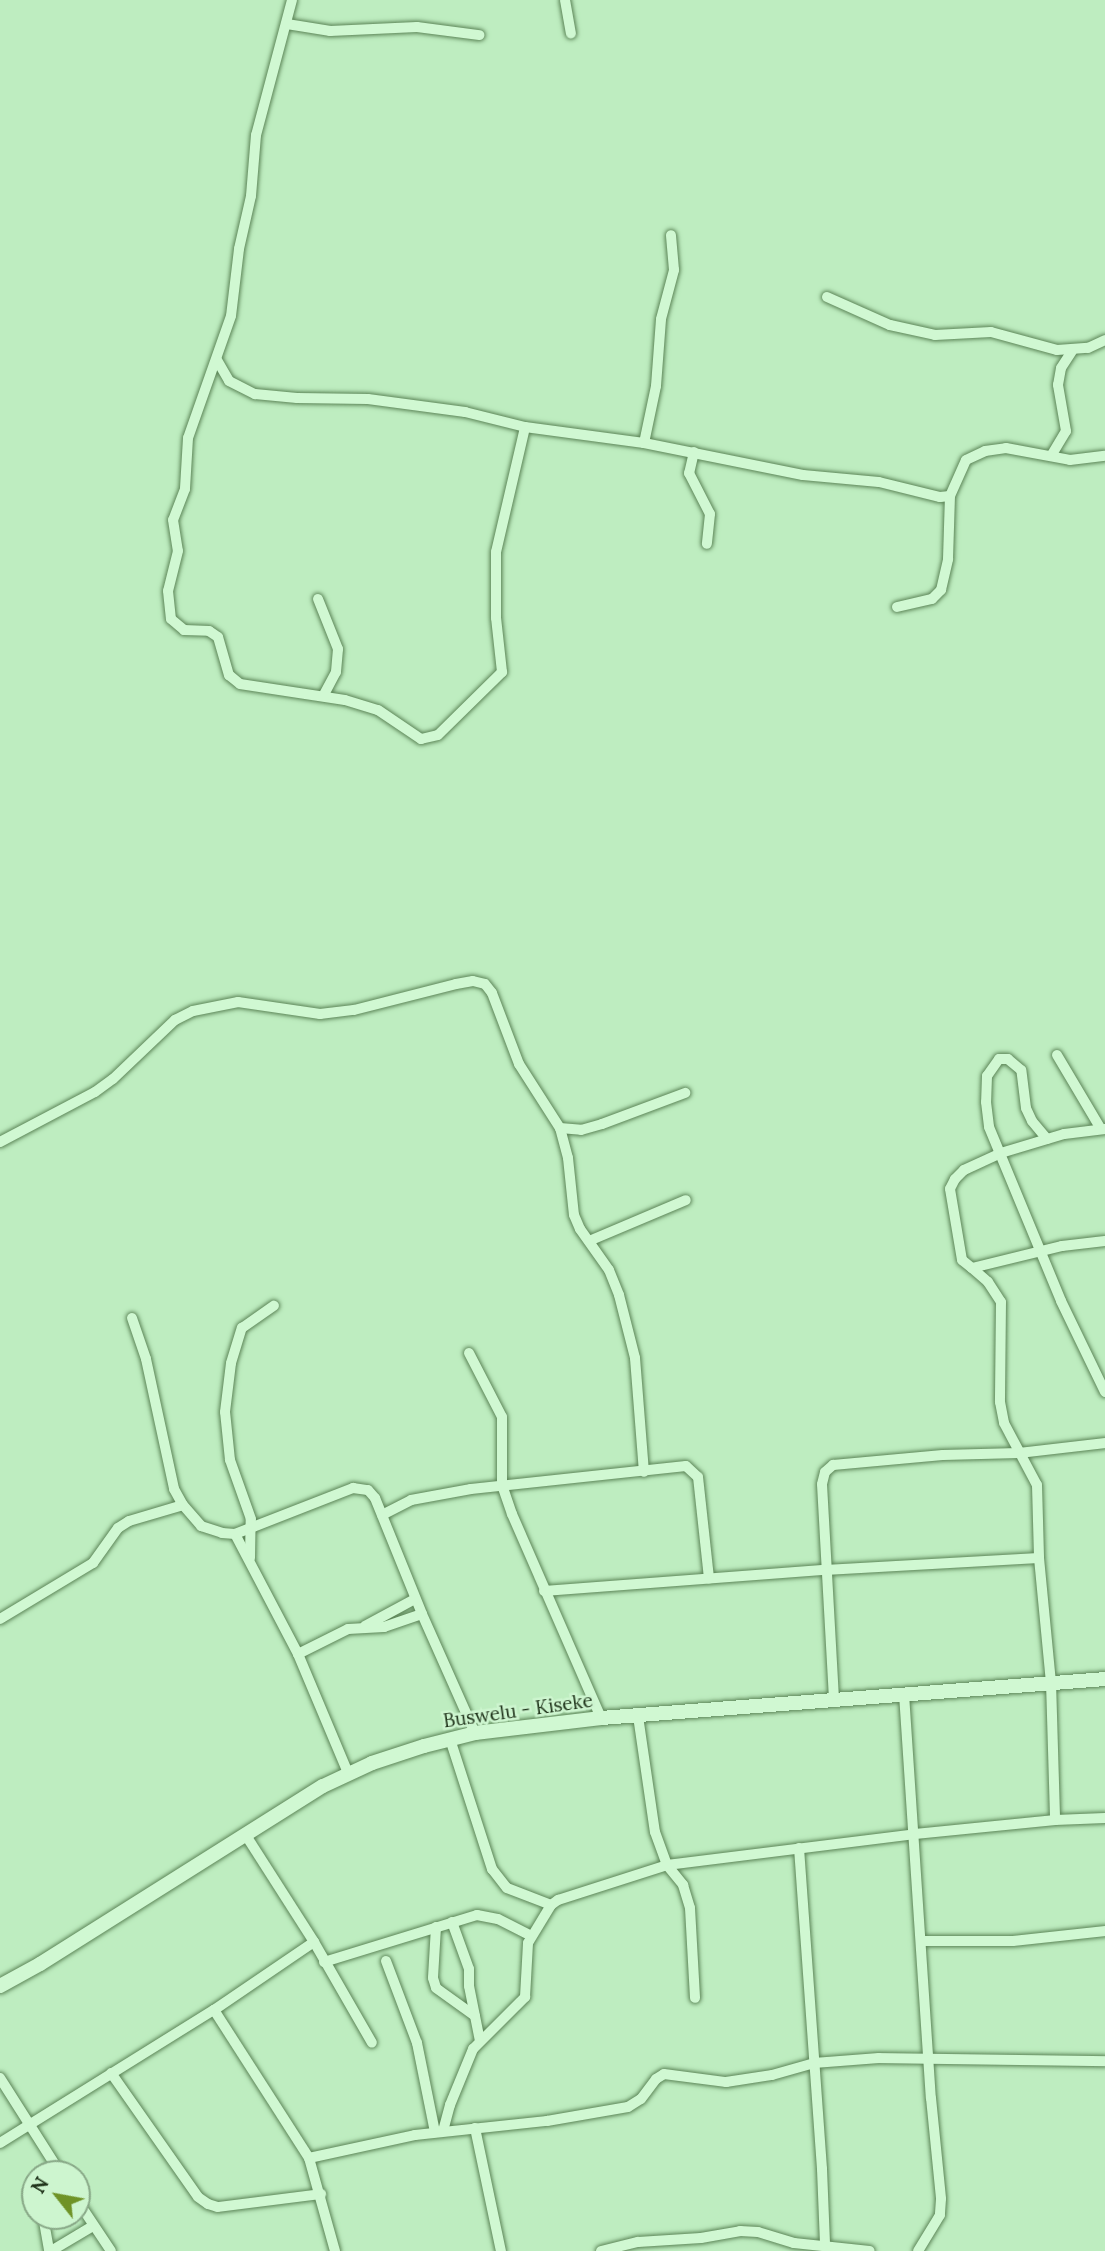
<!DOCTYPE html>
<html>
<head>
<meta charset="utf-8">
<style>
	body { margin:0 }
	#map { position:relative; width:1105px; height:2251px; overflow:hidden; background:#beedc0; font-family:Lora,serif }
	div>[style] { position:absolute }
	[style*='--x'] { left:calc(var(--x)*1px); top:calc(var(--y)*1px); width:calc(var(--w)*1px); rotate:calc(var(--a)*1deg) }
	.roads { filter:drop-shadow(0 0 2px #5c8557) drop-shadow(0 0 2px #5c8557) }
	.minor>* { height:10px; margin:-5px; padding:0 5px; transform-origin:5px; border-radius:5px; background:#d0f8d2 }
	.secondary>* { height:14px; margin:-7px; padding:0 7px; transform-origin:7px; border-radius:7px; background:#d0f8d2 }
	span { translate:-50% -50%; white-space:nowrap; text-align:center; line-height:1.15; -webkit-text-stroke:5px #cdf5cf; paint-order:stroke }
	.street-label { font-size:19px; color:#20341b }
	.north { position:absolute; left:21px; top:2160px; width:70px; height:70px; box-sizing:border-box; background:#cdf5cf; border:2px solid #88a887; border-radius:50%; rotate:301deg; font-size:19px; font-weight:700; line-height:28px; text-align:center; color:#20341b }
	.north::after { content:''; display:block; margin:auto; width:24px; height:32px; background:#6f9327; clip-path:polygon(50% 0,100% 100%,50% 72%,0 100%) }
</style>
</head>
<body>
<div id="map">
	<div class="roads">
		<div class="minor">
			<i style="--x:292;--y:0;--w:140;--a:104.9"></i>
			<i style="--x:256;--y:135;--w:61;--a:94.7"></i>
			<i style="--x:251;--y:196;--w:54;--a:102.8"></i>
			<i style="--x:239;--y:249;--w:67;--a:96.8"></i>
			<i style="--x:231;--y:316;--w:129;--a:109.4"></i>
			<i style="--x:188;--y:438;--w:51;--a:93.4"></i>
			<i style="--x:185;--y:489;--w:33;--a:111"></i>
			<i style="--x:173;--y:520;--w:31;--a:81"></i>
			<i style="--x:178;--y:551;--w:41;--a:104"></i>
			<i style="--x:168;--y:591;--w:28;--a:84"></i>
			<i style="--x:171;--y:619;--w:17;--a:40"></i>
			<i style="--x:184;--y:630;--w:25;--a:2"></i>
			<i style="--x:209;--y:631;--w:11;--a:34"></i>
			<i style="--x:218;--y:637;--w:40;--a:74"></i>
			<i style="--x:229;--y:675;--w:14;--a:39"></i>
			<i style="--x:240;--y:684;--w:106;--a:8.7"></i>
			<i style="--x:345;--y:700;--w:34;--a:17"></i>
			<i style="--x:378;--y:710;--w:52;--a:34"></i>
			<i style="--x:421;--y:739;--w:17;--a:-13"></i>
			<i style="--x:438;--y:735;--w:90;--a:-44.5"></i>
			<i style="--x:502;--y:672;--w:54;--a:-96.3"></i>
			<i style="--x:496;--y:618;--w:66;--a:-90"></i>
			<i style="--x:496;--y:552;--w:128;--a:-76.9"></i>
			<i style="--x:565;--y:0;--w:34;--a:80"></i>
			<i style="--x:287;--y:24;--w:44;--a:9.2"></i>
			<i style="--x:330;--y:31;--w:87;--a:-2.6"></i>
			<i style="--x:417;--y:27;--w:63;--a:7.4"></i>
			<i style="--x:827;--y:297;--w:69;--a:24"></i>
			<i style="--x:890;--y:325;--w:46;--a:12.5"></i>
			<i style="--x:935;--y:335;--w:56;--a:-3.1"></i>
			<i style="--x:991;--y:332;--w:68;--a:15.3"></i>
			<i style="--x:1057;--y:350;--w:31;--a:-4"></i>
			<i style="--x:1088;--y:348;--w:19;--a:-25"></i>
			<i style="--x:217;--y:360;--w:24;--a:60"></i>
			<i style="--x:229;--y:381;--w:29;--a:27"></i>
			<i style="--x:255;--y:394;--w:42;--a:5.4"></i>
			<i style="--x:297;--y:398;--w:71;--a:0.8"></i>
			<i style="--x:368;--y:399;--w:98;--a:7.6"></i>
			<i style="--x:465;--y:412;--w:62;--a:14"></i>
			<i style="--x:525;--y:427;--w:120;--a:7.7"></i>
			<i style="--x:644;--y:443;--w:162;--a:11.4"></i>
			<i style="--x:803;--y:475;--w:76;--a:5.3"></i>
			<i style="--x:879;--y:482;--w:63;--a:13.8"></i>
			<i style="--x:940;--y:497;--w:10;--a:-6"></i>
			<i style="--x:950;--y:496;--w:39;--a:-66"></i>
			<i style="--x:966;--y:460;--w:21;--a:-25"></i>
			<i style="--x:985;--y:451;--w:21;--a:-8"></i>
			<i style="--x:1006;--y:448;--w:65;--a:10.6"></i>
			<i style="--x:1070;--y:460;--w:35;--a:-7"></i>
			<i style="--x:644;--y:443;--w:58;--a:-78.1"></i>
			<i style="--x:656;--y:386;--w:67;--a:-85.7"></i>
			<i style="--x:661;--y:319;--w:51;--a:-75.1"></i>
			<i style="--x:674;--y:270;--w:35;--a:-95"></i>
			<i style="--x:694;--y:452;--w:22;--a:103"></i>
			<i style="--x:689;--y:473;--w:46;--a:62.9"></i>
			<i style="--x:710;--y:514;--w:30;--a:96"></i>
			<i style="--x:1051;--y:456;--w:29;--a:-59"></i>
			<i style="--x:1066;--y:431;--w:47;--a:-99.9"></i>
			<i style="--x:1058;--y:385;--w:17;--a:-80"></i>
			<i style="--x:1061;--y:368;--w:20;--a:-57"></i>
			<i style="--x:318;--y:599;--w:54;--a:68.2"></i>
			<i style="--x:338;--y:649;--w:23;--a:95"></i>
			<i style="--x:336;--y:672;--w:26;--a:118"></i>
			<i style="--x:897;--y:607;--w:36;--a:-13"></i>
			<i style="--x:932;--y:599;--w:13;--a:-45"></i>
			<i style="--x:941;--y:590;--w:32;--a:-77"></i>
			<i style="--x:948;--y:559;--w:63;--a:-88.2"></i>
			<i style="--x:1057;--y:1055;--w:86;--a:59.3"></i>
			<i style="--x:560;--y:1128;--w:21;--a:5"></i>
			<i style="--x:581;--y:1130;--w:22;--a:-16"></i>
			<i style="--x:602;--y:1124;--w:89;--a:-20.5"></i>
			<i style="--x:1105;--y:1129;--w:41;--a:173"></i>
			<i style="--x:1064;--y:1134;--w:66;--a:163.2"></i>
			<i style="--x:1001;--y:1153;--w:41;--a:155.3"></i>
			<i style="--x:964;--y:1170;--w:13;--a:135"></i>
			<i style="--x:955;--y:1179;--w:11;--a:117"></i>
			<i style="--x:950;--y:1189;--w:72;--a:80.4"></i>
			<i style="--x:962;--y:1260;--w:13;--a:39"></i>
			<i style="--x:972;--y:1268;--w:93;--a:-13.7"></i>
			<i style="--x:1062;--y:1246;--w:43;--a:-6.6"></i>
			<i style="--x:1047;--y:1139;--w:23;--a:-130"></i>
			<i style="--x:1032;--y:1121;--w:14;--a:-115"></i>
			<i style="--x:1026;--y:1108;--w:38;--a:-97"></i>
			<i style="--x:1021;--y:1070;--w:17;--a:-140"></i>
			<i style="--x:1008;--y:1059;--w:9;--a:180"></i>
			<i style="--x:999;--y:1059;--w:21;--a:125"></i>
			<i style="--x:987;--y:1076;--w:26;--a:92"></i>
			<i style="--x:986;--y:1102;--w:25;--a:83"></i>
			<i style="--x:989;--y:1127;--w:188;--a:67.5"></i>
			<i style="--x:1061;--y:1301;--w:101;--a:64.2"></i>
			<i style="--x:0;--y:1142;--w:107;--a:-27.8"></i>
			<i style="--x:95;--y:1092;--w:22;--a:-36"></i>
			<i style="--x:113;--y:1079;--w:86;--a:-43.6"></i>
			<i style="--x:175;--y:1020;--w:20;--a:-27"></i>
			<i style="--x:193;--y:1011;--w:46;--a:-11.3"></i>
			<i style="--x:238;--y:1002;--w:83;--a:8.3"></i>
			<i style="--x:320;--y:1014;--w:34;--a:-7"></i>
			<i style="--x:354;--y:1010;--w:105;--a:-14.3"></i>
			<i style="--x:456;--y:984;--w:17;--a:-10"></i>
			<i style="--x:473;--y:981;--w:12;--a:14"></i>
			<i style="--x:485;--y:984;--w:11;--a:52"></i>
			<i style="--x:492;--y:993;--w:76;--a:69.2"></i>
			<i style="--x:519;--y:1064;--w:76;--a:57.4"></i>
			<i style="--x:560;--y:1128;--w:31;--a:75"></i>
			<i style="--x:568;--y:1158;--w:57;--a:84"></i>
			<i style="--x:574;--y:1215;--w:15;--a:67"></i>
			<i style="--x:580;--y:1229;--w:50;--a:54.7"></i>
			<i style="--x:609;--y:1270;--w:27;--a:68"></i>
			<i style="--x:619;--y:1295;--w:65;--a:75.7"></i>
			<i style="--x:635;--y:1358;--w:114;--a:85.5"></i>
			<i style="--x:589;--y:1241;--w:105;--a:-22.9"></i>
			<i style="--x:972;--y:1268;--w:21;--a:41"></i>
			<i style="--x:988;--y:1282;--w:24;--a:57"></i>
			<i style="--x:1001;--y:1302;--w:100;--a:90.6"></i>
			<i style="--x:1000;--y:1402;--w:21;--a:79"></i>
			<i style="--x:1004;--y:1423;--w:70;--a:62"></i>
			<i style="--x:1037;--y:1485;--w:73;--a:88.4"></i>
			<i style="--x:1039;--y:1558;--w:125;--a:84.5"></i>
			<i style="--x:1051;--y:1682;--w:138;--a:88.3"></i>
			<i style="--x:132;--y:1318;--w:43;--a:71.1"></i>
			<i style="--x:146;--y:1359;--w:133;--a:77.8"></i>
			<i style="--x:174;--y:1489;--w:18;--a:61"></i>
			<i style="--x:183;--y:1505;--w:28;--a:49"></i>
			<i style="--x:201;--y:1526;--w:22;--a:18"></i>
			<i style="--x:222;--y:1533;--w:13;--a:4"></i>
			<i style="--x:235;--y:1534;--w:127;--a:-21.3"></i>
			<i style="--x:353;--y:1488;--w:15;--a:8"></i>
			<i style="--x:368;--y:1490;--w:11;--a:49"></i>
			<i style="--x:375;--y:1498;--w:125;--a:67.9"></i>
			<i style="--x:422;--y:1614;--w:130;--a:66"></i>
			<i style="--x:469;--y:1353;--w:72;--a:62.7"></i>
			<i style="--x:502;--y:1417;--w:68;--a:90"></i>
			<i style="--x:502;--y:1485;--w:31;--a:71"></i>
			<i style="--x:512;--y:1514;--w:223;--a:66.4"></i>
			<i style="--x:382;--y:1515;--w:33;--a:-27"></i>
			<i style="--x:411;--y:1500;--w:61;--a:-10.4"></i>
			<i style="--x:471;--y:1489;--w:216;--a:-6.1"></i>
			<i style="--x:686;--y:1466;--w:16;--a:43"></i>
			<i style="--x:698;--y:1477;--w:102;--a:83.8"></i>
			<i style="--x:235;--y:1534;--w:136;--a:62.3"></i>
			<i style="--x:298;--y:1654;--w:129;--a:67.2"></i>
			<i style="--x:250;--y:1558;--w:39;--a:-89"></i>
			<i style="--x:251;--y:1519;--w:63;--a:-109.6"></i>
			<i style="--x:230;--y:1460;--w:48;--a:-95.9"></i>
			<i style="--x:225;--y:1412;--w:49;--a:-83"></i>
			<i style="--x:231;--y:1363;--w:37;--a:-73"></i>
			<i style="--x:242;--y:1328;--w:39;--a:-35"></i>
			<i style="--x:544;--y:1591;--w:282;--a:-4.3"></i>
			<i style="--x:825;--y:1570;--w:214;--a:-3.2"></i>
			<i style="--x:0;--y:1619;--w:109;--a:-31.1"></i>
			<i style="--x:93;--y:1563;--w:43;--a:-54.5"></i>
			<i style="--x:118;--y:1528;--w:13;--a:-32"></i>
			<i style="--x:129;--y:1521;--w:56;--a:-16.5"></i>
			<i style="--x:365;--y:1626;--w:57;--a:-28.4"></i>
			<i style="--x:298;--y:1654;--w:56;--a:-26.6"></i>
			<i style="--x:348;--y:1629;--w:36;--a:-3"></i>
			<i style="--x:384;--y:1627;--w:40;--a:-18.9"></i>
			<i style="--x:904;--y:1694;--w:405;--a:86.2"></i>
			<i style="--x:931;--y:2098;--w:101;--a:84.3"></i>
			<i style="--x:941;--y:2199;--w:16;--a:94"></i>
			<i style="--x:940;--y:2215;--w:42;--a:121.4"></i>
			<i style="--x:834;--y:1699;--w:215;--a:-93.2"></i>
			<i style="--x:822;--y:1484;--w:12;--a:-76"></i>
			<i style="--x:825;--y:1472;--w:11;--a:-41"></i>
			<i style="--x:833;--y:1465;--w:110;--a:-5.2"></i>
			<i style="--x:943;--y:1455;--w:76;--a:-1.5"></i>
			<i style="--x:1019;--y:1453;--w:87;--a:-6.6"></i>
			<i style="--x:638;--y:1716;--w:117;--a:81.7"></i>
			<i style="--x:655;--y:1832;--w:35;--a:70"></i>
			<i style="--x:667;--y:1865;--w:26;--a:51"></i>
			<i style="--x:683;--y:1885;--w:24;--a:73"></i>
			<i style="--x:690;--y:1908;--w:90;--a:86.8"></i>
			<i style="--x:450;--y:1739;--w:137;--a:72.1"></i>
			<i style="--x:492;--y:1869;--w:24;--a:52"></i>
			<i style="--x:507;--y:1888;--w:47;--a:21.1"></i>
			<i style="--x:245;--y:1834;--w:128;--a:57.4"></i>
			<i style="--x:314;--y:1942;--w:116;--a:60.1"></i>
			<i style="--x:799;--y:1848;--w:322;--a:85.9"></i>
			<i style="--x:822;--y:2169;--w:76;--a:87.7"></i>
			<i style="--x:452;--y:1922;--w:50;--a:70.1"></i>
			<i style="--x:469;--y:1969;--w:17;--a:90"></i>
			<i style="--x:469;--y:1986;--w:56;--a:78.7"></i>
			<i style="--x:436;--y:1927;--w:51;--a:93.4"></i>
			<i style="--x:433;--y:1978;--w:10;--a:73"></i>
			<i style="--x:436;--y:1988;--w:48;--a:35.7"></i>
			<i style="--x:922;--y:1941;--w:91;--a:0"></i>
			<i style="--x:1013;--y:1941;--w:93;--a:-6.2"></i>
			<i style="--x:386;--y:1961;--w:88;--a:69.3"></i>
			<i style="--x:417;--y:2043;--w:91;--a:78.6"></i>
			<i style="--x:324;--y:1962;--w:160;--a:-17.1"></i>
			<i style="--x:477;--y:1915;--w:21;--a:11"></i>
			<i style="--x:498;--y:1919;--w:37;--a:27"></i>
			<i style="--x:214;--y:2010;--w:176;--a:57.3"></i>
			<i style="--x:309;--y:2158;--w:97;--a:74.4"></i>
			<i style="--x:111;--y:2073;--w:151;--a:54.9"></i>
			<i style="--x:198;--y:2197;--w:12;--a:35"></i>
			<i style="--x:208;--y:2204;--w:10;--a:17"></i>
			<i style="--x:218;--y:2207;--w:104;--a:-7.2"></i>
			<i style="--x:0;--y:2078;--w:114;--a:57.6"></i>
			<i style="--x:475;--y:2128;--w:126;--a:78.1"></i>
			<i style="--x:443;--y:2131;--w:27;--a:-75"></i>
			<i style="--x:450;--y:2105;--w:61;--a:-67.7"></i>
			<i style="--x:473;--y:2049;--w:74;--a:-45"></i>
			<i style="--x:525;--y:1997;--w:54;--a:-86.8"></i>
			<i style="--x:528;--y:1943;--w:44;--a:-58.8"></i>
			<i style="--x:551;--y:1905;--w:9;--a:-36"></i>
			<i style="--x:558;--y:1900;--w:114;--a:-17.8"></i>
			<i style="--x:667;--y:1865;--w:250;--a:-7.1"></i>
			<i style="--x:915;--y:1834;--w:141;--a:-5.7"></i>
			<i style="--x:1055;--y:1820;--w:50;--a:-2.3"></i>
			<i style="--x:0;--y:2143;--w:252;--a:-31.9"></i>
			<i style="--x:214;--y:2010;--w:121;--a:-34.2"></i>
			<i style="--x:309;--y:2158;--w:108;--a:-12.2"></i>
			<i style="--x:415;--y:2135;--w:133;--a:-6.1"></i>
			<i style="--x:547;--y:2121;--w:82;--a:-9.8"></i>
			<i style="--x:628;--y:2107;--w:15;--a:-32"></i>
			<i style="--x:641;--y:2099;--w:25;--a:-53"></i>
			<i style="--x:656;--y:2079;--w:9;--a:-32"></i>
			<i style="--x:664;--y:2074;--w:63;--a:7.4"></i>
			<i style="--x:726;--y:2082;--w:47;--a:-8.7"></i>
			<i style="--x:772;--y:2075;--w:44;--a:-15.9"></i>
			<i style="--x:814;--y:2063;--w:65;--a:-4.4"></i>
			<i style="--x:879;--y:2058;--w:226;--a:0.8"></i>
			<i style="--x:77;--y:2200;--w:61;--a:56.3"></i>
			<i style="--x:43;--y:2216;--w:36;--a:80"></i>
			<i style="--x:51;--y:2251;--w:49;--a:-30.8"></i>
			<i style="--x:601;--y:2251;--w:38;--a:-14"></i>
			<i style="--x:638;--y:2242;--w:63;--a:-3.6"></i>
			<i style="--x:701;--y:2238;--w:40;--a:-10"></i>
			<i style="--x:740;--y:2231;--w:18;--a:3"></i>
			<i style="--x:758;--y:2232;--w:38;--a:17"></i>
			<i style="--x:794;--y:2243;--w:76;--a:6"></i>
		</div>
		<div class="secondary">
			<i style="--x:0;--y:1986;--w:46;--a:-28.8"></i>
			<i style="--x:40;--y:1964;--w:334;--a:-32.2"></i>
			<i style="--x:323;--y:1786;--w:54;--a:-25.1"></i>
			<i style="--x:372;--y:1763;--w:55;--a:-18.1"></i>
			<i style="--x:424;--y:1746;--w:53;--a:-14.3"></i>
			<i style="--x:475;--y:1733;--w:127;--a:-6.8"></i>
			<i style="--x:601;--y:1718;--w:506;--a:-4.42"></i>
		</div>
	</div>
	<div class="street-label">
		<span style="left:518px;top:1711px;rotate:-8deg">Buswelu - Kiseke</span>
	</div>
	<div class="north">N</div>
</div>
</body>
</html>
